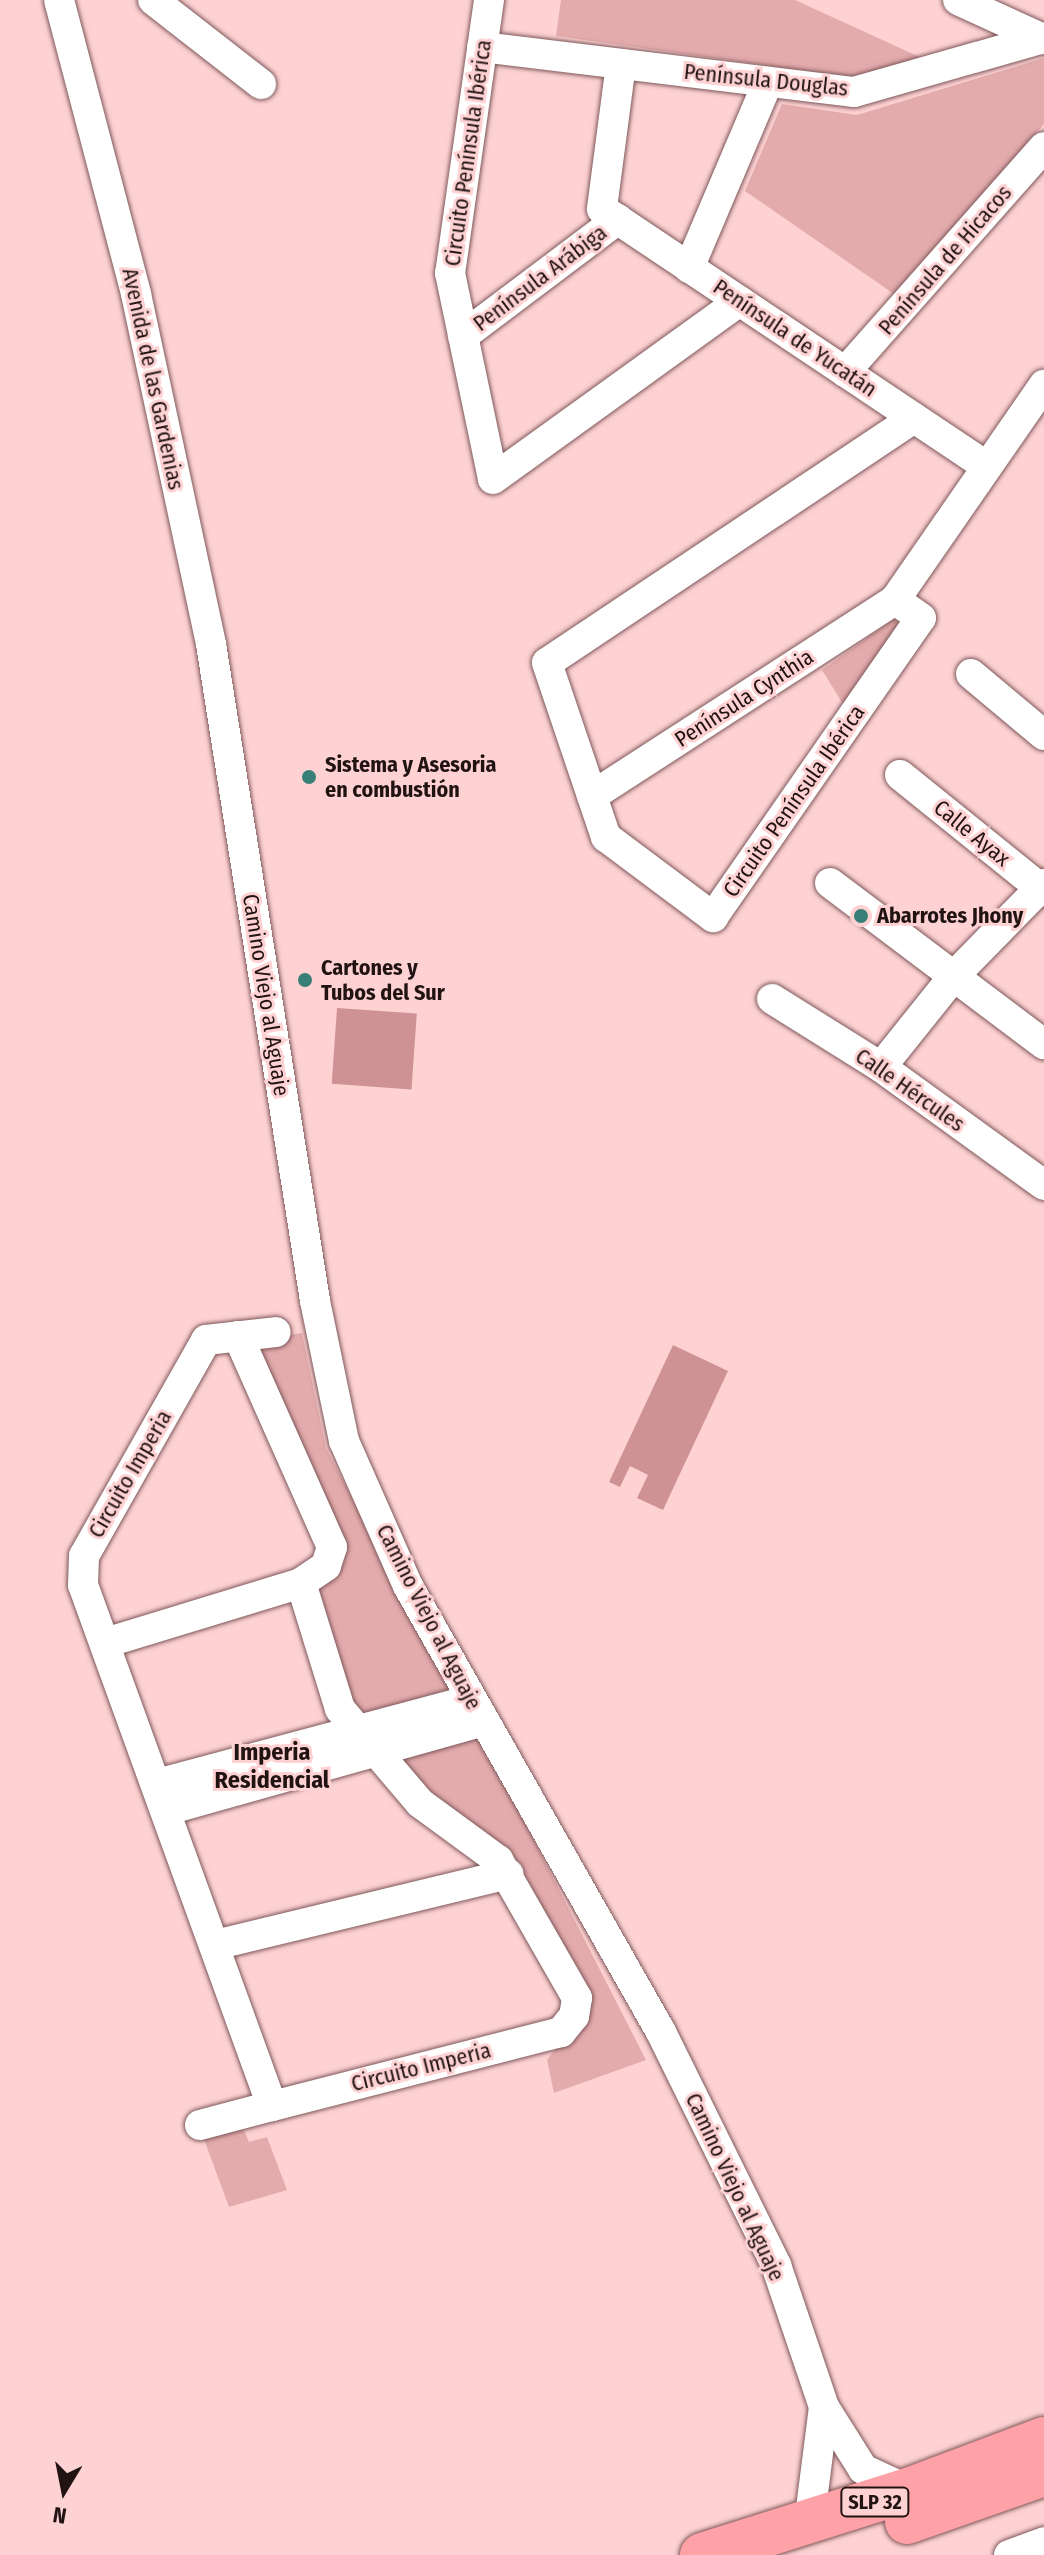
<!DOCTYPE html>
<html>
<head>
<meta charset="utf-8">
<style>
	body { margin:0 }
	#map { position:relative; width:1044px; height:2555px; overflow:hidden; background:#fed2d3; font-family:"Fira Sans Condensed",sans-serif }
	div>[style] { position:absolute }
	[style*='--x'] { left:calc(var(--x)*1px); top:calc(var(--y)*1px); width:calc(var(--w)*1px); rotate:calc(var(--a)*1deg) }
	.green>* { inset:0; background:#e4abad }
	.building>* { inset:0; background:#cf9294; transform-origin:0 0 }
	.roads { filter:drop-shadow(0 0 2px #7e585a) drop-shadow(0 0 2px #7e585a) }
	.minor>* { height:30px; margin:-15px; padding:0 15px; transform-origin:15px; border-radius:15px; background:#fff }
	.highway>* { height:44px; margin:-22px; padding:0 22px; transform-origin:22px; border-radius:22px; background:#ffa2a7 }
	.dots>* { width:22px; height:22px; translate:-50% -50%; box-sizing:border-box; border:4px solid #fed2d3; border-radius:50% }
	span { translate:-50% -50%; white-space:nowrap; text-align:center; line-height:1.15; -webkit-text-stroke:6px #fed2d3; paint-order:stroke }
	.shield-label span { padding:2px 6px; background:#fed2d3; border:2px solid; border-radius:6px; -webkit-text-stroke-width:0 }
	.shield-label { font-size:20px; color:#221313; font-weight:700 }
	.street-label { font-size:22px; color:#221313 }
	.poi-label { font-size:22px; color:#221313; font-weight:700 }
	.left { translate:0 -50%; text-align:left }
	.neighbourhood-label { font-size:24px; color:#221313; font-weight:700 }
	.north { position:absolute; left:24px; top:2451px; width:80px; height:80px; -webkit-text-stroke:6px #fed2d3; paint-order:stroke; rotate:190deg; font-size:22px; font-weight:700; line-height:32px; text-align:center; color:#221313 }
	.north::after { content:''; display:block; margin:auto; width:28px; height:36px; background:#221313; clip-path:polygon(50% 0,100% 100%,50% 72%,0 100%) }
</style>
</head>
<body>
<div id="map">
	<div class="green">
		<i style="clip-path:polygon(561px 0,795px 0,924px 59px,849px 77px,556px 36px)"></i>
		<i style="clip-path:polygon(1044px 58px,1044px 124px,894px 294px,745px 191px,782px 104px,857px 115px)"></i>
		<i style="clip-path:polygon(894px 619px,899px 625px,843px 704px,822px 670px)"></i>
		<i style="clip-path:polygon(302px 1333px,326px 1448px,454px 1696px,358px 1721px,311px 1587px,328px 1572px,246px 1341px)"></i>
		<i style="clip-path:polygon(479px 1733px,646px 2060px,554px 2093px,547px 2060px,578px 2019px,513px 1873px,385px 1757px)"></i>
		<i style="clip-path:polygon(241px 2123px,249px 2142px,267px 2137px,287px 2190px,229px 2207px,202px 2134px)"></i>
	</div>
	<div class="building">
		<i style="left:337px;top:1008px;width:80px;height:76px;rotate:4deg"></i>
		<i style="clip-path:polygon(673px 1345px,728px 1371px,663px 1510px,637px 1498px,648px 1475px,630px 1466px,620px 1487px,609px 1482px)"></i>
	</div>
	<div class="roads">
		<div class="minor">
			<i style="--x:59;--y:0;--w:304;--a:75.3"></i>
			<i style="--x:136;--y:294;--w:358;--a:77.9"></i>
			<i style="--x:211;--y:644;--w:665;--a:81"></i>
			<i style="--x:315;--y:1301;--w:143;--a:78.3"></i>
			<i style="--x:344;--y:1441;--w:158;--a:66.2"></i>
			<i style="--x:408;--y:1586;--w:513;--a:60.44"></i>
			<i style="--x:661;--y:2032;--w:260;--a:63.7"></i>
			<i style="--x:776;--y:2265;--w:150;--a:71.3"></i>
			<i style="--x:824;--y:2407;--w:73;--a:57.8"></i>
			<i style="--x:863;--y:2469;--w:50;--a:25"></i>
			<i style="--x:153;--y:0;--w:137;--a:37.9"></i>
			<i style="--x:489;--y:0;--w:276;--a:98.1"></i>
			<i style="--x:450;--y:273;--w:210;--a:78.2"></i>
			<i style="--x:493;--y:479;--w:304;--a:-35.8"></i>
			<i style="--x:958;--y:0;--w:94;--a:24.6"></i>
			<i style="--x:482;--y:47;--w:375;--a:6.9"></i>
			<i style="--x:854;--y:92;--w:198;--a:-15.9"></i>
			<i style="--x:621;--y:64;--w:146;--a:97.5"></i>
			<i style="--x:602;--y:209;--w:463;--a:33.8"></i>
			<i style="--x:689;--y:268;--w:202;--a:-67"></i>
			<i style="--x:463;--y:336;--w:194;--a:-37"></i>
			<i style="--x:845;--y:372;--w:300;--a:-48.5"></i>
			<i style="--x:914;--y:418;--w:441;--a:146.3"></i>
			<i style="--x:547;--y:663;--w:184;--a:71.3"></i>
			<i style="--x:606;--y:837;--w:134;--a:36.8"></i>
			<i style="--x:713;--y:917;--w:364;--a:-55.2"></i>
			<i style="--x:921;--y:618;--w:32;--a:-145"></i>
			<i style="--x:895;--y:600;--w:262;--a:-55.3"></i>
			<i style="--x:971;--y:674;--w:95;--a:39.9"></i>
			<i style="--x:900;--y:775;--w:185;--a:38.9"></i>
			<i style="--x:592;--y:796;--w:361;--a:-32.9"></i>
			<i style="--x:830;--y:883;--w:268;--a:37"></i>
			<i style="--x:772;--y:999;--w:128;--a:32"></i>
			<i style="--x:881;--y:1067;--w:201;--a:35.9"></i>
			<i style="--x:881;--y:1067;--w:115;--a:-51.3"></i>
			<i style="--x:953;--y:977;--w:130;--a:-45.6"></i>
			<i style="--x:238;--y:1336;--w:231;--a:66"></i>
			<i style="--x:332;--y:1547;--w:20;--a:108"></i>
			<i style="--x:326;--y:1566;--w:30;--a:146"></i>
			<i style="--x:301;--y:1583;--w:132;--a:72.8"></i>
			<i style="--x:340;--y:1709;--w:123;--a:49.6"></i>
			<i style="--x:420;--y:1803;--w:97;--a:36.2"></i>
			<i style="--x:498;--y:1860;--w:159;--a:60.2"></i>
			<i style="--x:577;--y:1998;--w:18;--a:99"></i>
			<i style="--x:574;--y:2016;--w:21;--a:129"></i>
			<i style="--x:561;--y:2032;--w:298;--a:165.6"></i>
			<i style="--x:272;--y:2106;--w:554;--a:-109.94"></i>
			<i style="--x:83;--y:1585;--w:29;--a:-88"></i>
			<i style="--x:84;--y:1556;--w:248;--a:-60.5"></i>
			<i style="--x:206;--y:1340;--w:70;--a:-6.5"></i>
			<i style="--x:105;--y:1643;--w:205;--a:-17"></i>
			<i style="--x:157;--y:1784;--w:325;--a:-15"></i>
			<i style="--x:167;--y:1810;--w:328;--a:-15.7"></i>
			<i style="--x:215;--y:1945;--w:302;--a:-13.6"></i>
			<i style="--x:200;--y:2125;--w:74;--a:-14.8"></i>
			<i style="--x:809;--y:2524;--w:118;--a:-82.7"></i>
			<i style="--x:1009;--y:2555;--w:37;--a:-20"></i>
		</div>
		<div class="highway">
			<i style="--x:907;--y:2522;--w:145;--a:-19.3"></i>
			<i style="--x:702;--y:2555;--w:216;--a:-17.5"></i>
			<i style="--x:908;--y:2490;--w:145;--a:-20.6"></i>
		</div>
	</div>
	<div class="dots">
		<i style="left:309px;top:777px;background:#387f78"></i>
		<i style="left:861px;top:916px;background:#387f78"></i>
		<i style="left:305px;top:980px;background:#387f78"></i>
	</div>
	<div class="shield-label">
		<span style="left:875px;top:2502px">SLP 32</span>
	</div>
	<div class="street-label">
		<span style="left:766px;top:80px;rotate:6deg">Península Douglas</span>
		<span style="left:468px;top:153px;rotate:-82deg">Circuito Península Ibérica</span>
		<span style="left:945px;top:260px;rotate:-49deg">Península de Hicacos</span>
		<span style="left:540px;top:278px;rotate:-37deg">Península Arábiga</span>
		<span style="left:795px;top:338px;rotate:34deg">Península de Yucatán</span>
		<span style="left:153px;top:379px;rotate:78deg">Avenida de las Gardenias</span>
		<span style="left:744px;top:698px;rotate:-33deg">Península Cynthia</span>
		<span style="left:794px;top:801px;rotate:-55deg">Circuito Península Ibérica</span>
		<span style="left:972px;top:833px;rotate:39deg">Calle Ayax</span>
		<span style="left:266px;top:995px;rotate:81deg">Camino Viejo al Aguaje</span>
		<span style="left:910px;top:1090px;rotate:35deg">Calle Hércules</span>
		<span style="left:130px;top:1474px;rotate:-60deg">Circuito Imperia</span>
		<span style="left:429px;top:1617px;rotate:63deg">Camino Viejo al Aguaje</span>
		<span style="left:421px;top:2067px;rotate:-14deg">Circuito Imperia</span>
		<span style="left:735px;top:2187px;rotate:65deg">Camino Viejo al Aguaje</span>
	</div>
	<div class="poi-label">
		<span class="left" style="left:325px;top:777px">Sistema y Asesoria<br>en combustión</span>
		<span class="left" style="left:877px;top:916px">Abarrotes Jhony</span>
		<span class="left" style="left:321px;top:980px">Cartones y<br>Tubos del Sur</span>
	</div>
	<div class="neighbourhood-label">
		<span style="left:272px;top:1767px">Imperia<br>Residencial</span>
	</div>
	<div class="north">N</div>
</div>
</body>
</html>
